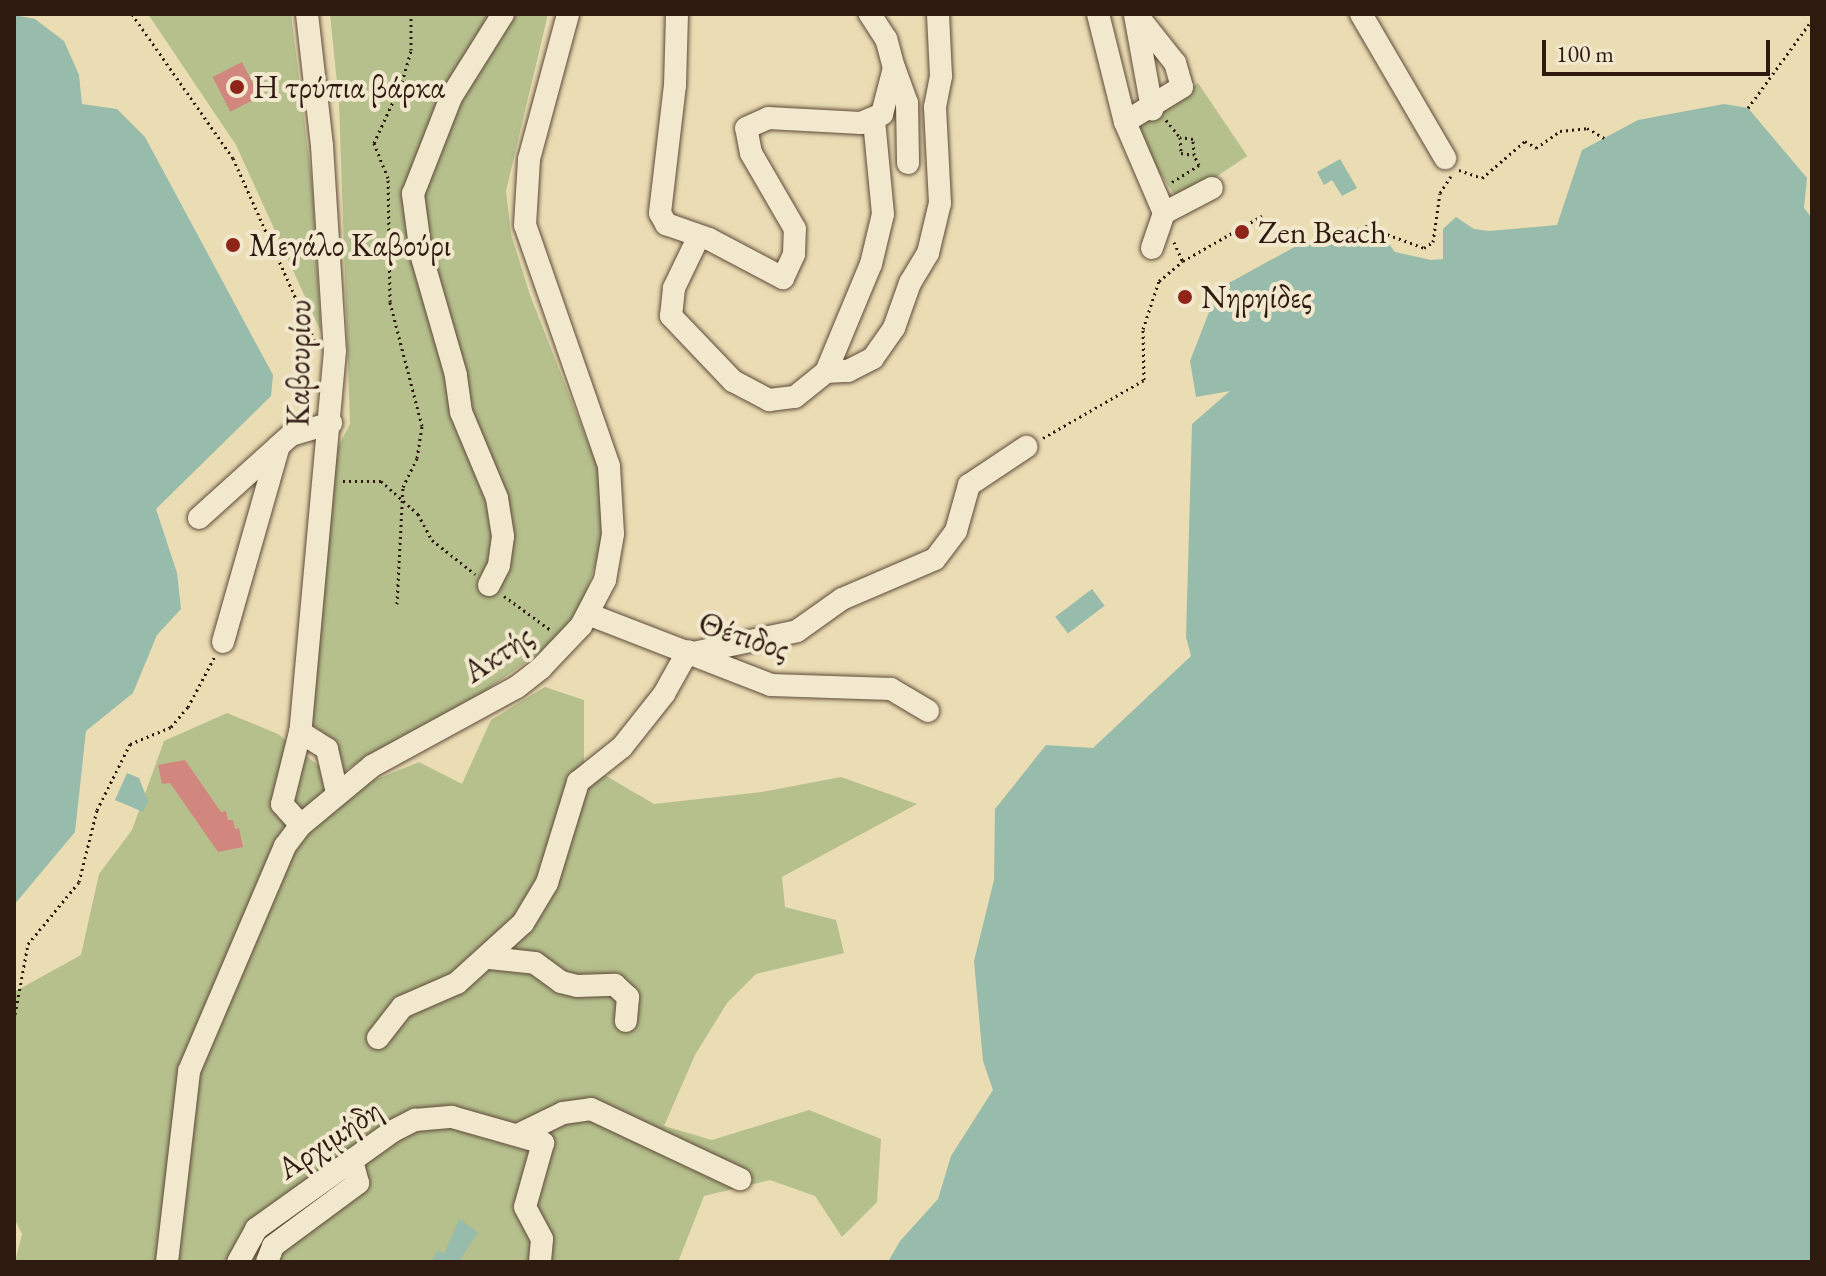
<!DOCTYPE html>
<html>
<head>
<meta charset="utf-8">
<style>
	body { margin:0 }
	#map { position:relative; width:1826px; height:1276px; overflow:hidden; background:#eadcb3; font-family:"EB Garamond",serif }
	div>[style] { position:absolute }
	[style*='--x'] { left:calc(var(--x)*1px); top:calc(var(--y)*1px); width:calc(var(--w)*1px); rotate:calc(var(--a)*1deg) }
	.green>* { inset:0; background:#b6c08d; transform-origin:0 0 }
	.water>* { inset:0; background:#98bcab; transform-origin:0 0 }
	.building>* { inset:0; background:#d1877e; transform-origin:0 0 }
	.path>* { height:3px; margin-top:-1.5px; transform-origin:0; background:repeating-linear-gradient(90deg,#2f1a10 0 2px,transparent 0 6px) }
	.roads { filter:drop-shadow(0 0 2px #5e4a39) drop-shadow(0 0 2px #5e4a39) }
	.minor>* { height:22px; margin:-11px; padding:0 11px; transform-origin:11px; border-radius:11px; background:#f1e8ce }
	.dots>* { width:22px; height:22px; translate:-50% -50%; box-sizing:border-box; border:4px solid #f1e8ce; border-radius:50% }
	span { translate:-50% -50%; white-space:nowrap; text-align:center; line-height:1.15; -webkit-text-stroke:8px #f1e8ce; paint-order:stroke }
	.poi-label { font-size:32px; color:#2f1a10 }
	.left { translate:0 -50%; text-align:left }
	.street-label { font-size:32px; color:#2f1a10 }
	.frame { position:absolute; inset:0; border:16px solid #2f1a10; pointer-events:none }
	.scale { position:absolute; left:1542px; top:40px; width:228px; height:36px; box-sizing:border-box; border:4px solid #2f1a10; border-top:0; padding-left:10px; font-size:24px; line-height:28px; white-space:nowrap; color:#2f1a10; -webkit-text-stroke:6px #f1e8ce; paint-order:stroke }
</style>
</head>
<body>
<div id="map">
	<div class="green">
		<i style="clip-path:polygon(148px 14px,291px 14px,312px 183px,321px 332px,236px 145px)"></i>
		<i style="clip-path:polygon(330px 14px,548px 14px,506px 191px,511px 234px,530px 295px,599px 471px,603px 542px,582px 604px,553px 643px,482px 693px,341px 772px,335px 742px,309px 722px,337px 449px,350px 424px,339px 103px)"></i>
		<i style="left:1198px;top:83px;width:88px;height:82px;rotate:56deg"></i>
		<i style="clip-path:polygon(545px 687px,584px 700px,584px 763px,654px 804px,762px 792px,841px 777px,917px 804px,782px 877px,785px 907px,836px 920px,844px 953px,756px 974px,727px 1003px,695px 1055px,664px 1126px,712px 1140px,809px 1110px,881px 1139px,877px 1202px,842px 1237px,815px 1196px,770px 1180px,704px 1196px,678px 1262px,15px 1262px,22px 1234px,14px 1218px,14px 992px,81px 955px,99px 874px,132px 830px,164px 741px,227px 713px,278px 734px,350px 790px,419px 762px,462px 784px,491px 720px)"></i>
	</div>
	<div class="water">
		<i style="clip-path:polygon(14px 15px,35px 19px,64px 41px,79px 75px,82px 104px,117px 109px,145px 137px,273px 375px,271px 396px,156px 509px,177px 573px,181px 609px,157px 635px,133px 693px,86px 731px,75px 832px,14px 905px)"></i>
		<i style="clip-path:polygon(1724px 104px,1748px 108px,1807px 178px,1804px 208px,1812px 218px,1812px 1262px,888px 1262px,900px 1241px,938px 1199px,951px 1156px,993px 1090px,983px 1061px,974px 961px,994px 880px,995px 809px,1046px 745px,1093px 748px,1191px 656px,1186px 637px,1192px 424px,1230px 391px,1196px 397px,1190px 361px,1218px 289px,1300px 244px,1365px 226px,1380px 232px,1395px 252px,1431px 260px,1443px 259px,1443px 229px,1456px 217px,1474px 229px,1489px 231px,1557px 225px,1582px 150px,1638px 120px)"></i>
		<i style="clip-path:polygon(1340px 159px,1357px 188px,1342px 196px,1332px 180px,1324px 185px,1317px 172px)"></i>
		<i style="left:1092px;top:589px;width:21px;height:46px;rotate:53deg"></i>
		<i style="clip-path:polygon(127px 773px,139px 778px,148px 801px,143px 812px,115px 800px)"></i>
		<i style="clip-path:polygon(459px 1219px,478px 1232px,459px 1262px,431px 1262px,438px 1250px,444px 1254px)"></i>
	</div>
	<div class="building">
		<i style="left:242px;top:62px;width:39px;height:33px;rotate:63deg"></i>
		<i style="clip-path:polygon(185px 760px,221px 812px,226px 811px,228px 820px,233px 820px,235px 829px,239px 828px,243px 847px,218px 852px,170px 783px,162px 784px,158px 765px)"></i>
	</div>
	<div class="path">
		<i style="--x:132;--y:14;--w:176;--a:55"></i>
		<i style="--x:233;--y:158;--w:201;--a:65.9"></i>
		<i style="--x:1748;--y:108;--w:109;--a:-54"></i>
		<i style="--x:1166;--y:120;--w:22;--a:51"></i>
		<i style="--x:1180;--y:137;--w:16;--a:86"></i>
		<i style="--x:1181;--y:153;--w:13;--a:9"></i>
		<i style="--x:1194;--y:155;--w:16;--a:-94"></i>
		<i style="--x:1193;--y:139;--w:13;--a:-171"></i>
		<i style="--x:1459;--y:170;--w:24;--a:19"></i>
		<i style="--x:1482;--y:178;--w:57;--a:-40.7"></i>
		<i style="--x:1525;--y:141;--w:13;--a:32"></i>
		<i style="--x:1536;--y:148;--w:29;--a:-35"></i>
		<i style="--x:1560;--y:131;--w:27;--a:-6"></i>
		<i style="--x:1587;--y:128;--w:20;--a:30"></i>
		<i style="--x:1172;--y:182;--w:32;--a:-32"></i>
		<i style="--x:1199;--y:165;--w:11;--a:-117"></i>
		<i style="--x:1365;--y:226;--w:63;--a:20.4"></i>
		<i style="--x:1424;--y:248;--w:11;--a:-34"></i>
		<i style="--x:1433;--y:242;--w:49;--a:-81.9"></i>
		<i style="--x:1440;--y:193;--w:20;--a:-57"></i>
		<i style="--x:1174;--y:242;--w:20;--a:66"></i>
		<i style="--x:1043;--y:438;--w:116;--a:-29.9"></i>
		<i style="--x:1144;--y:380;--w:51;--a:-91.1"></i>
		<i style="--x:1143;--y:329;--w:51;--a:-71.6"></i>
		<i style="--x:1159;--y:281;--w:31;--a:-40"></i>
		<i style="--x:1183;--y:261;--w:91;--a:-29.7"></i>
		<i style="--x:343;--y:481;--w:38;--a:0"></i>
		<i style="--x:381;--y:481;--w:50;--a:41.7"></i>
		<i style="--x:418;--y:514;--w:30;--a:62"></i>
		<i style="--x:432;--y:540;--w:55;--a:38.3"></i>
		<i style="--x:504;--y:596;--w:59;--a:36.1"></i>
		<i style="--x:397;--y:604;--w:117;--a:-87.1"></i>
		<i style="--x:403;--y:487;--w:32;--a:-64"></i>
		<i style="--x:417;--y:458;--w:32;--a:-81"></i>
		<i style="--x:422;--y:426;--w:128;--a:-104.5"></i>
		<i style="--x:390;--y:302;--w:124;--a:-90.9"></i>
		<i style="--x:388;--y:178;--w:38;--a:-112"></i>
		<i style="--x:374;--y:143;--w:67;--a:-65.3"></i>
		<i style="--x:402;--y:82;--w:33;--a:-74"></i>
		<i style="--x:411;--y:50;--w:36;--a:-90"></i>
		<i style="--x:14;--y:1020;--w:77;--a:-79.6"></i>
		<i style="--x:28;--y:944;--w:80;--a:-50.6"></i>
		<i style="--x:79;--y:882;--w:74;--a:-76"></i>
		<i style="--x:97;--y:810;--w:74;--a:-63.4"></i>
		<i style="--x:130;--y:744;--w:44;--a:-22.5"></i>
		<i style="--x:171;--y:727;--w:26;--a:-50"></i>
		<i style="--x:188;--y:707;--w:58;--a:-62.1"></i>
	</div>
	<div class="roads">
		<div class="minor">
			<i style="--x:307;--y:14;--w:133;--a:83.5"></i>
			<i style="--x:322;--y:146;--w:205;--a:86.4"></i>
			<i style="--x:335;--y:351;--w:383;--a:95.2"></i>
			<i style="--x:300;--y:732;--w:32;--a:32"></i>
			<i style="--x:327;--y:749;--w:45;--a:77.2"></i>
			<i style="--x:677;--y:14;--w:71;--a:91.6"></i>
			<i style="--x:675;--y:85;--w:129;--a:96.7"></i>
			<i style="--x:660;--y:213;--w:13;--a:61"></i>
			<i style="--x:666;--y:224;--w:46;--a:19.2"></i>
			<i style="--x:709;--y:239;--w:84;--a:27.8"></i>
			<i style="--x:783;--y:278;--w:26;--a:-65"></i>
			<i style="--x:794;--y:254;--w:25;--a:-88"></i>
			<i style="--x:795;--y:229;--w:88;--a:-120.1"></i>
			<i style="--x:751;--y:153;--w:25;--a:-101"></i>
			<i style="--x:746;--y:128;--w:24;--a:-24"></i>
			<i style="--x:768;--y:118;--w:93;--a:3.1"></i>
			<i style="--x:861;--y:123;--w:23;--a:-23"></i>
			<i style="--x:882;--y:114;--w:48;--a:-75.4"></i>
			<i style="--x:894;--y:68;--w:30;--a:-105"></i>
			<i style="--x:886;--y:39;--w:30;--a:-123"></i>
			<i style="--x:1098;--y:14;--w:111;--a:76"></i>
			<i style="--x:1125;--y:122;--w:99;--a:66.8"></i>
			<i style="--x:1164;--y:213;--w:37;--a:109"></i>
			<i style="--x:1361;--y:14;--w:167;--a:59.7"></i>
			<i style="--x:1135;--y:15;--w:96;--a:79.7"></i>
			<i style="--x:895;--y:70;--w:35;--a:70"></i>
			<i style="--x:907;--y:103;--w:60;--a:89"></i>
			<i style="--x:1125;--y:122;--w:67;--a:-31.6"></i>
			<i style="--x:1182;--y:87;--w:25;--a:-106"></i>
			<i style="--x:1175;--y:63;--w:63;--a:-128.5"></i>
			<i style="--x:1164;--y:213;--w:54;--a:-27.5"></i>
			<i style="--x:699;--y:236;--w:58;--a:115.7"></i>
			<i style="--x:674;--y:288;--w:28;--a:96"></i>
			<i style="--x:671;--y:316;--w:90;--a:46.4"></i>
			<i style="--x:733;--y:381;--w:41;--a:27.8"></i>
			<i style="--x:769;--y:400;--w:26;--a:-7"></i>
			<i style="--x:795;--y:397;--w:40;--a:-39"></i>
			<i style="--x:826;--y:372;--w:117;--a:-67.4"></i>
			<i style="--x:871;--y:264;--w:51;--a:-76.5"></i>
			<i style="--x:883;--y:214;--w:93;--a:-95.5"></i>
			<i style="--x:826;--y:372;--w:22;--a:-3"></i>
			<i style="--x:848;--y:371;--w:28;--a:-27"></i>
			<i style="--x:873;--y:358;--w:37;--a:-55"></i>
			<i style="--x:894;--y:328;--w:48;--a:-70.4"></i>
			<i style="--x:910;--y:283;--w:35;--a:-59"></i>
			<i style="--x:928;--y:253;--w:51;--a:-76.5"></i>
			<i style="--x:940;--y:203;--w:96;--a:-93"></i>
			<i style="--x:935;--y:107;--w:32;--a:-79"></i>
			<i style="--x:941;--y:76;--w:62;--a:-92.8"></i>
			<i style="--x:199;--y:518;--w:124;--a:-42.1"></i>
			<i style="--x:291;--y:435;--w:42;--a:-16.7"></i>
			<i style="--x:489;--y:585;--w:22;--a:-63"></i>
			<i style="--x:499;--y:565;--w:29;--a:-82"></i>
			<i style="--x:503;--y:536;--w:38;--a:-99"></i>
			<i style="--x:497;--y:498;--w:93;--a:-112.7"></i>
			<i style="--x:461;--y:412;--w:37;--a:-98"></i>
			<i style="--x:456;--y:375;--w:126;--a:-106.1"></i>
			<i style="--x:421;--y:254;--w:61;--a:-97.6"></i>
			<i style="--x:413;--y:194;--w:104;--a:-68.6"></i>
			<i style="--x:451;--y:97;--w:98;--a:-57.9"></i>
			<i style="--x:588;--y:614;--w:196;--a:21.2"></i>
			<i style="--x:771;--y:685;--w:120;--a:1.9"></i>
			<i style="--x:891;--y:689;--w:43;--a:30.7"></i>
			<i style="--x:223;--y:642;--w:204;--a:-74.1"></i>
			<i style="--x:693;--y:653;--w:106;--a:-11.9"></i>
			<i style="--x:797;--y:631;--w:55;--a:-35.4"></i>
			<i style="--x:842;--y:599;--w:101;--a:-23.3"></i>
			<i style="--x:935;--y:559;--w:35;--a:-53"></i>
			<i style="--x:956;--y:531;--w:48;--a:-74.2"></i>
			<i style="--x:969;--y:485;--w:69;--a:-33.7"></i>
			<i style="--x:300;--y:732;--w:74;--a:104"></i>
			<i style="--x:282;--y:804;--w:28;--a:48"></i>
			<i style="--x:490;--y:958;--w:45;--a:6.3"></i>
			<i style="--x:535;--y:963;--w:32;--a:36"></i>
			<i style="--x:561;--y:982;--w:16;--a:14"></i>
			<i style="--x:577;--y:986;--w:38;--a:-2"></i>
			<i style="--x:615;--y:985;--w:18;--a:43"></i>
			<i style="--x:628;--y:997;--w:24;--a:95"></i>
			<i style="--x:378;--y:1038;--w:39;--a:-52"></i>
			<i style="--x:402;--y:1007;--w:60;--a:-23.6"></i>
			<i style="--x:457;--y:983;--w:89;--a:-42.3"></i>
			<i style="--x:523;--y:923;--w:47;--a:-59"></i>
			<i style="--x:547;--y:883;--w:106;--a:-72.9"></i>
			<i style="--x:578;--y:782;--w:56;--a:-38.5"></i>
			<i style="--x:622;--y:747;--w:68;--a:-51.6"></i>
			<i style="--x:664;--y:694;--w:49;--a:-60.8"></i>
			<i style="--x:520;--y:1134;--w:48;--a:-26"></i>
			<i style="--x:563;--y:1113;--w:28;--a:-8"></i>
			<i style="--x:591;--y:1109;--w:165;--a:25.2"></i>
			<i style="--x:167;--y:1262;--w:192;--a:-83.4"></i>
			<i style="--x:189;--y:1071;--w:245;--a:-66.9"></i>
			<i style="--x:285;--y:846;--w:26;--a:-53"></i>
			<i style="--x:301;--y:825;--w:92;--a:-39.7"></i>
			<i style="--x:372;--y:766;--w:165;--a:-28.6"></i>
			<i style="--x:517;--y:687;--w:31;--a:-38"></i>
			<i style="--x:541;--y:668;--w:58;--a:-46.4"></i>
			<i style="--x:581;--y:626;--w:52;--a:-62.4"></i>
			<i style="--x:605;--y:580;--w:47;--a:-80.1"></i>
			<i style="--x:613;--y:534;--w:68;--a:-93.4"></i>
			<i style="--x:609;--y:466;--w:255;--a:-109.2"></i>
			<i style="--x:525;--y:225;--w:66;--a:-86.5"></i>
			<i style="--x:529;--y:159;--w:150;--a:-74.9"></i>
			<i style="--x:238;--y:1262;--w:38;--a:-61"></i>
			<i style="--x:256;--y:1229;--w:168;--a:-35.6"></i>
			<i style="--x:393;--y:1131;--w:25;--a:-27"></i>
			<i style="--x:415;--y:1120;--w:37;--a:-5"></i>
			<i style="--x:452;--y:1117;--w:95;--a:15.9"></i>
			<i style="--x:543;--y:1143;--w:66;--a:105.7"></i>
			<i style="--x:525;--y:1207;--w:36;--a:62"></i>
			<i style="--x:542;--y:1239;--w:23;--a:95"></i>
			<i style="--x:267;--y:1262;--w:17;--a:-69"></i>
			<i style="--x:273;--y:1246;--w:106;--a:-36.5"></i>
			<i style="--x:358;--y:1183;--w:24;--a:-105"></i>
		</div>
	</div>
	<div class="dots">
		<i style="left:237px;top:87px;background:#8f2418"></i>
		<i style="left:1242px;top:232px;background:#8f2418"></i>
		<i style="left:233px;top:245px;background:#8f2418"></i>
		<i style="left:1185px;top:297px;background:#8f2418"></i>
	</div>
	<div class="poi-label">
		<span class="left" style="left:253px;top:87px">Η τρύπια βάρκα</span>
		<span class="left" style="left:1258px;top:232px">Zen Beach</span>
		<span class="left" style="left:249px;top:245px">Μεγάλο Καβούρι</span>
		<span class="left" style="left:1201px;top:297px">Νηρηίδες</span>
	</div>
	<div class="street-label">
		<span style="left:299px;top:363px;rotate:-89deg">Καβουρίου</span>
		<span style="left:744px;top:636px;rotate:18deg">Θέτιδος</span>
		<span style="left:498px;top:654px;rotate:-34deg">Ακτής</span>
		<span style="left:329px;top:1139px;rotate:-34deg">Αρχιμήδη</span>
	</div>
	<div class="frame"></div>
	<div class="scale">100 m</div>
</div>
</body>
</html>
